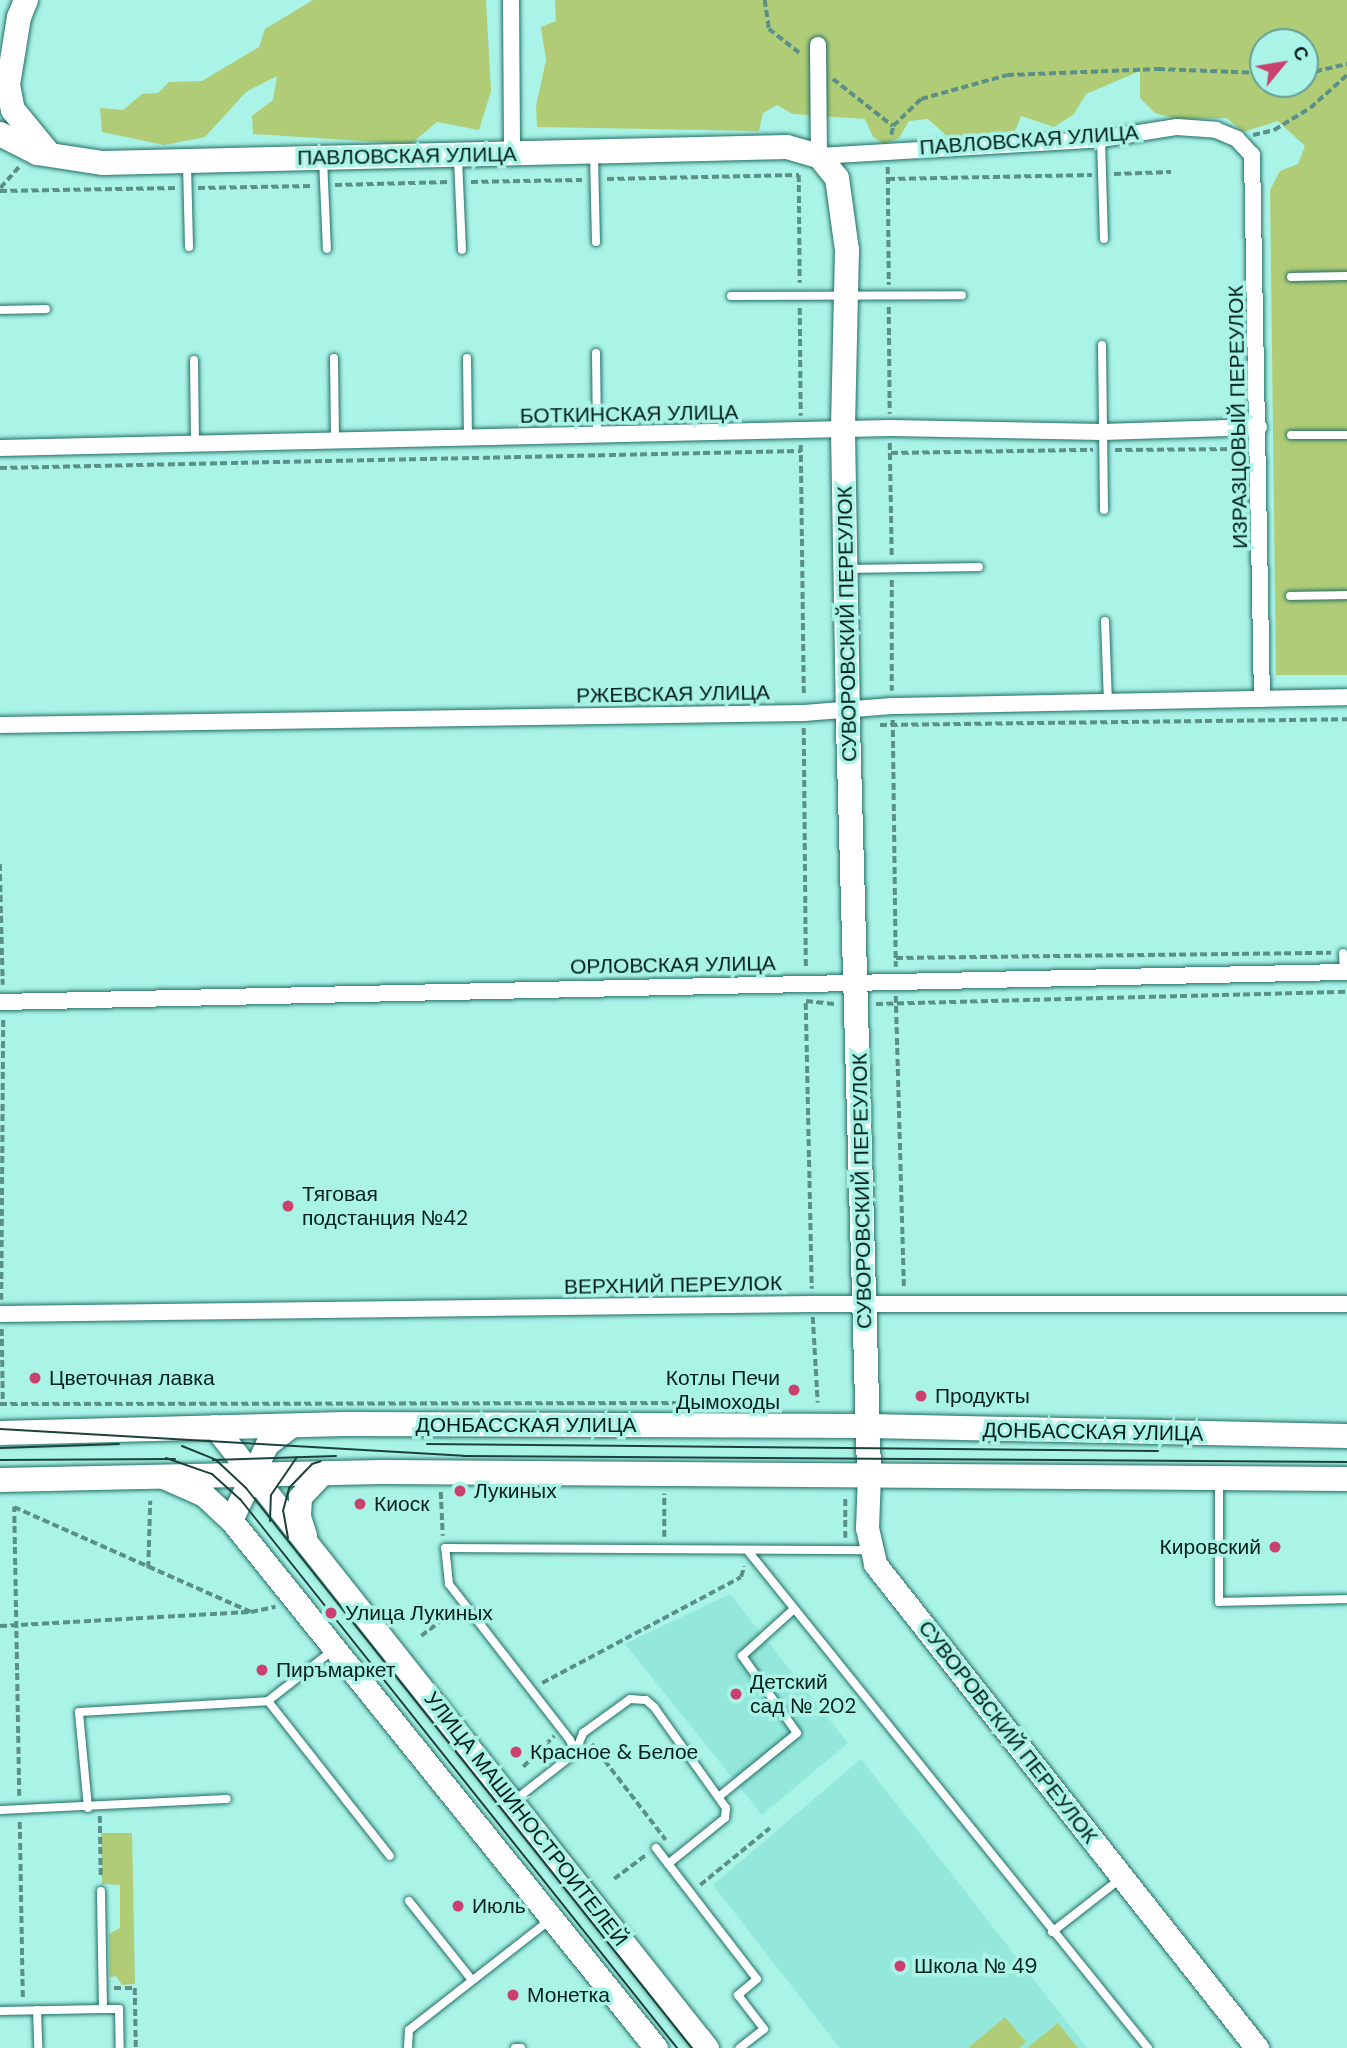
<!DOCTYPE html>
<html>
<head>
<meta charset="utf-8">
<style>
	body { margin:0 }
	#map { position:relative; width:1347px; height:2048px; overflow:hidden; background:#a9f3e7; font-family:"DM Sans",sans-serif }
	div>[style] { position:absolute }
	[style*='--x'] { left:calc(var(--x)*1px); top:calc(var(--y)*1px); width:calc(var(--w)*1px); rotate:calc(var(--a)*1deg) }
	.built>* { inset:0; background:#93e8db }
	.green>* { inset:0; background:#b0cc76 }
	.path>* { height:3.5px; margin-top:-1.75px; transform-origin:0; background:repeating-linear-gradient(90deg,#5b9088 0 7px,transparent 0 10.5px) }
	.roads { filter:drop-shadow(0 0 2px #226e65) drop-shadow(0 0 2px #226e65) }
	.lane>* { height:8px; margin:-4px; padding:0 4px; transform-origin:4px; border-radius:4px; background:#fff }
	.street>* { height:16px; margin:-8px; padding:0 8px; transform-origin:8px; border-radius:8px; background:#fff }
	.secondary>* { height:23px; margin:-11.5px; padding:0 11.5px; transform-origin:11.5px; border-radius:11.5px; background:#fff }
	.primary>* { height:24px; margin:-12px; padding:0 12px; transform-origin:12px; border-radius:12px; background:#fff }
	.tram>* { height:2px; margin:-1px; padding:0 1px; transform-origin:1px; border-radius:1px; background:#1c413b }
	.dots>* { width:19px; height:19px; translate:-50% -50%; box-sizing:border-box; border:4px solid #a9f3e7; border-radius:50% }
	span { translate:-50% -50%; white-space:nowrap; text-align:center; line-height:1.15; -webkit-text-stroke:7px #a9f3e7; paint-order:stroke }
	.street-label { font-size:21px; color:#011f1b }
	.poi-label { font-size:21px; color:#011f1b }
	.left { translate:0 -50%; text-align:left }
	.right { translate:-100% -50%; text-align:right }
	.north { position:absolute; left:1249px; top:28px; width:70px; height:70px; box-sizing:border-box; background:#a9f3e7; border:2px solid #669e95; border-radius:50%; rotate:60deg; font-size:19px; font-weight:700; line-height:28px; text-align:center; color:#011f1b }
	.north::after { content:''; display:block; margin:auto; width:24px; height:32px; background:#cc4070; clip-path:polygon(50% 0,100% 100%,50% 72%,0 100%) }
</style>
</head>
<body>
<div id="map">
	<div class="built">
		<i style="clip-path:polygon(730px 1594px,848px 1743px,762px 1815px,625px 1644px)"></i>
		<i style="clip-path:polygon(861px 1759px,954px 1877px,1087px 2048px,840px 2048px,713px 1885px)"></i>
	</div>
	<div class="green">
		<i style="clip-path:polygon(313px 0,486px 0,491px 91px,479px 130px,437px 122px,411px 144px,253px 134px,252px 116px,273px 100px,277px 76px,246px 92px,205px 137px,164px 145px,102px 132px,100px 108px,123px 110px,142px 94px,158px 93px,169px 82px,202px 81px,259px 47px,265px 29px)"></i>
		<i style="clip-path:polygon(evenodd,555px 0,1347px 0,1347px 675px,1276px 675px,1270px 190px,1280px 171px,1298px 164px,1305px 146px,1278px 121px,1243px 132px,1227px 118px,1176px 119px,1155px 113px,1140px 98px,1140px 71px,1086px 94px,1074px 114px,1054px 127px,1021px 116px,1015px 131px,947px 136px,928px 119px,909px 121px,899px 138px,884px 144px,873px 137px,865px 119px,793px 114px,777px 105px,763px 113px,759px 131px,537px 127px,536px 106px,546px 60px,541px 27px,556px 21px,555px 0,1263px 42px,1305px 42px,1305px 84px,1263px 84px,1263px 42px)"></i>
		<i style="clip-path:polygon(101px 1833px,132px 1833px,135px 1984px,122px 1985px,116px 1976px,110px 1977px,109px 1934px,120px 1928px,120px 1885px,102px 1884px)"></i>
		<i style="clip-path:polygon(1005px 2017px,1026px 2042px,1019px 2048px,968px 2048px)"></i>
		<i style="clip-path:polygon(1058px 2023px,1078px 2048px,1027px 2048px)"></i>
	</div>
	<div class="path">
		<i style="--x:765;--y:0;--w:29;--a:82"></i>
		<i style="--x:769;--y:29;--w:42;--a:38.2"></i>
		<i style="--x:1305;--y:74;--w:43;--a:-13.4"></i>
		<i style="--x:833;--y:79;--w:76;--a:38.1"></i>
		<i style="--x:891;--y:135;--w:9;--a:-77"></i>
		<i style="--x:893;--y:126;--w:39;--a:-44"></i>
		<i style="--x:921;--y:99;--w:89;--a:-15.6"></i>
		<i style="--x:1007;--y:75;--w:151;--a:-2.3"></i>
		<i style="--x:1158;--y:69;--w:105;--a:2.2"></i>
		<i style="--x:1253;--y:135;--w:22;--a:-13"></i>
		<i style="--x:1274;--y:130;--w:42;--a:-31.4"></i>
		<i style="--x:1310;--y:108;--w:50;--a:-41.7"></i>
		<i style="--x:888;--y:167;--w:118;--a:89.5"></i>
		<i style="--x:1114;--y:174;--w:57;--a:-2"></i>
		<i style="--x:607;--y:179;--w:192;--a:-1.2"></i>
		<i style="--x:799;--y:175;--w:108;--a:89.5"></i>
		<i style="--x:888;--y:179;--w:204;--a:-1.1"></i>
		<i style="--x:471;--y:182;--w:111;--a:-1"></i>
		<i style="--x:335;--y:185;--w:114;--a:-1.5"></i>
		<i style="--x:0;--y:188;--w:28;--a:-48"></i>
		<i style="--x:198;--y:188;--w:115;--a:-1"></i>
		<i style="--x:0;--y:191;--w:176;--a:-1"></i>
		<i style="--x:889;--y:307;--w:107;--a:89.5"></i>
		<i style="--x:800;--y:308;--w:108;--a:89.5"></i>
		<i style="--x:890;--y:443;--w:115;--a:89"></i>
		<i style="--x:801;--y:445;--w:251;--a:89.3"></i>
		<i style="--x:1115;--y:450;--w:129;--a:-0.4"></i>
		<i style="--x:891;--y:453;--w:202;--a:-0.9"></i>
		<i style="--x:0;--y:468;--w:801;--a:-1.22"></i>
		<i style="--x:892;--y:580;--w:111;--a:90"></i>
		<i style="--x:893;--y:720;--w:247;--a:89.3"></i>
		<i style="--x:880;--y:725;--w:467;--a:-0.7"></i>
		<i style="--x:804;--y:728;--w:241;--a:89.5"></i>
		<i style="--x:0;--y:864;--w:121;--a:88.6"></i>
		<i style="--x:896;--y:958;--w:435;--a:-0.7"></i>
		<i style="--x:896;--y:996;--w:293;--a:88.4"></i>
		<i style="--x:806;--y:1001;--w:31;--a:6"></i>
		<i style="--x:806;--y:1003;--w:286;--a:88.8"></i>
		<i style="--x:876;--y:1004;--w:471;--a:-1.5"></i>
		<i style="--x:1;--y:1300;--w:283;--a:-89.6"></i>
		<i style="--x:813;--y:1317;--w:86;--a:86.7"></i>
		<i style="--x:2;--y:1329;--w:75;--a:89.2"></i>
		<i style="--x:0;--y:1404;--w:743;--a:-0.08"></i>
		<i style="--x:441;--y:1492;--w:44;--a:87.4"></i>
		<i style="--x:664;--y:1537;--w:43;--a:-90"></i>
		<i style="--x:845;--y:1538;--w:41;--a:-90"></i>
		<i style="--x:148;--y:1568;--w:67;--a:-88.3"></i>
		<i style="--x:0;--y:1626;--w:249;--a:-3.2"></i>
		<i style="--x:421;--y:1636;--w:41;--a:-37.1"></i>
		<i style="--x:542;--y:1683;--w:225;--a:-28"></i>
		<i style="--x:741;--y:1577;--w:11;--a:-75"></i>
		<i style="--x:592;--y:1744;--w:121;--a:52.4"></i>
		<i style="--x:523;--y:1767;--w:44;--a:-45"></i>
		<i style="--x:19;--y:1796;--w:289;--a:-91"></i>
		<i style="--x:14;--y:1507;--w:259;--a:23.9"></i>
		<i style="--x:251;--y:1612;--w:25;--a:-12"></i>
		<i style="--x:100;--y:1816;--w:63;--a:89.1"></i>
		<i style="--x:20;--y:1822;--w:177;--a:89"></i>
		<i style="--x:614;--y:1879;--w:40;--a:-37"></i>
		<i style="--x:700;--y:1885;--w:90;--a:-39.2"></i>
		<i style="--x:114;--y:1988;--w:21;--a:0"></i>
		<i style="--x:135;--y:1988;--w:60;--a:89"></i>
	</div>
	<div class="roads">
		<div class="lane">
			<i style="--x:1101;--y:139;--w:100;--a:88.3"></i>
			<i style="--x:594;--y:155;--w:87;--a:88.7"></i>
			<i style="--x:323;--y:159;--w:90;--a:87.5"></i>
			<i style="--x:458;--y:159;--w:91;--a:87.5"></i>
			<i style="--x:187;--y:164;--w:83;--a:88.6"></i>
			<i style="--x:1291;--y:277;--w:56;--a:-1"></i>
			<i style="--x:731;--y:296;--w:231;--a:-0.2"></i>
			<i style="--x:0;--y:310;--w:46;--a:-1.2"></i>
			<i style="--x:1102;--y:345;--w:165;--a:89.3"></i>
			<i style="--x:596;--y:353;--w:83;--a:89.3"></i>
			<i style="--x:334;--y:358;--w:83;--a:89.3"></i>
			<i style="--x:467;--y:358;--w:81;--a:89.3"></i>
			<i style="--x:194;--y:360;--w:84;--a:89.3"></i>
			<i style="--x:1291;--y:435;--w:56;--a:0"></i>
			<i style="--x:849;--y:569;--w:130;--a:-0.9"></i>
			<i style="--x:1290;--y:596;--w:57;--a:-1"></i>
			<i style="--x:1105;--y:621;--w:81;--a:87.9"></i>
			<i style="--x:1343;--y:953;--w:19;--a:87"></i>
			<i style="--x:1219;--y:1481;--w:121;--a:90"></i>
			<i style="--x:1219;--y:1602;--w:128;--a:-1.3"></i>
			<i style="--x:748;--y:1551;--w:638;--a:51.17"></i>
			<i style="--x:268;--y:1701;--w:197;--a:51.8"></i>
			<i style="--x:575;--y:1753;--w:22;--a:-68"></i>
			<i style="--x:583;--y:1733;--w:58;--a:-35.9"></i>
			<i style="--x:630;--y:1699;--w:16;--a:4"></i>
			<i style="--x:646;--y:1700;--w:11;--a:41"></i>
			<i style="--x:654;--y:1707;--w:124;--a:54.5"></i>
			<i style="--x:726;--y:1808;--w:10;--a:96"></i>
			<i style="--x:725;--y:1818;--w:73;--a:141.1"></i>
			<i style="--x:721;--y:1795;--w:98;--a:-39.2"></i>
			<i style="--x:797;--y:1733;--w:95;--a:-125.5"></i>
			<i style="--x:742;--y:1656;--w:70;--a:-42.1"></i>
			<i style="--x:515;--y:1800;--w:76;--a:-38.1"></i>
			<i style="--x:575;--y:1753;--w:14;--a:-111"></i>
			<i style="--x:570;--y:1740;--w:197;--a:-127.8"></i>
			<i style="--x:449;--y:1584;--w:36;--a:-96"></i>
			<i style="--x:445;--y:1548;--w:426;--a:0.3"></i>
			<i style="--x:88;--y:1808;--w:96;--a:-95.4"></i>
			<i style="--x:79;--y:1712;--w:189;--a:-3.3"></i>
			<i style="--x:268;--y:1701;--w:83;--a:-38.1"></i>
			<i style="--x:0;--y:1810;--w:227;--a:-2.8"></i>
			<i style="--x:656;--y:1848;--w:165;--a:52.4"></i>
			<i style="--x:757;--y:1979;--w:25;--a:140"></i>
			<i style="--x:738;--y:1995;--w:43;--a:52.6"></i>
			<i style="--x:764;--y:2029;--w:31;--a:142"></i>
			<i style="--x:409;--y:1901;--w:101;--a:51.4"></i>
			<i style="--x:1052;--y:1932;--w:86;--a:-37.9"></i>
			<i style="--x:103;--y:2009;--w:16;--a:0"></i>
			<i style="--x:119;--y:2009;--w:39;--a:89"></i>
			<i style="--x:37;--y:2010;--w:38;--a:88"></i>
			<i style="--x:0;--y:2011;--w:103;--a:-1.1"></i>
			<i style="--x:103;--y:2009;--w:118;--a:-91"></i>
			<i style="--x:408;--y:2048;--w:18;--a:-87"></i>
			<i style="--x:409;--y:2030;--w:179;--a:-38"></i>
			<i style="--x:515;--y:2048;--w:6;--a:0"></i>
		</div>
		<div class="street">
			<i style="--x:511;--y:0;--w:154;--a:89.6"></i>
			<i style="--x:818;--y:45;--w:111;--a:89.5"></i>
			<i style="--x:819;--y:156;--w:283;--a:-3.4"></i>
			<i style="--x:1101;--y:139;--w:77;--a:-9"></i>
			<i style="--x:1177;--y:127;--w:39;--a:4"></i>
			<i style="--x:1216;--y:130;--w:23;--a:23"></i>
			<i style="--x:1237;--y:139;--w:22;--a:47"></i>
			<i style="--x:1252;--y:155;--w:544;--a:88.95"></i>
			<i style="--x:0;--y:448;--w:890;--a:-1.29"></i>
			<i style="--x:890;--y:428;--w:213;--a:1.1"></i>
			<i style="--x:1103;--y:432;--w:156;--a:-1.8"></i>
			<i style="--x:0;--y:725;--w:804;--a:-0.86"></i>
			<i style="--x:804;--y:713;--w:88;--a:-4.5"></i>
			<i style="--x:892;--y:706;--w:455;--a:-1.1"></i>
			<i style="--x:0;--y:1002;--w:1347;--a:-1.28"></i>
			<i style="--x:0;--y:1314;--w:812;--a:-0.71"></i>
			<i style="--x:812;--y:1304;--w:535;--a:0"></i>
		</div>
		<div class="secondary">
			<i style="--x:214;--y:1426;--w:794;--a:51.6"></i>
			<i style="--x:869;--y:1474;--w:54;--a:92.1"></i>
			<i style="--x:867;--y:1528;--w:37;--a:77"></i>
			<i style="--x:875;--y:1564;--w:617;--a:51.72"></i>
			<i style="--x:161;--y:1476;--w:47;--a:23.8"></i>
			<i style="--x:204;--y:1495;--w:37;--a:43"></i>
			<i style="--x:231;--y:1520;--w:678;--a:51.17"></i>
			<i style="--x:231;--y:1520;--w:84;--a:-64.7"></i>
			<i style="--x:267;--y:1444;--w:31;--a:-37"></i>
			<i style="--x:305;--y:1535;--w:20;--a:-108"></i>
			<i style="--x:299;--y:1516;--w:19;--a:-87"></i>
			<i style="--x:300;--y:1497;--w:33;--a:-47"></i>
		</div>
		<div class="primary">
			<i style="--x:26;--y:0;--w:18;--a:112"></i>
			<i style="--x:19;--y:17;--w:69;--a:99.2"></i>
			<i style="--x:8;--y:85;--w:25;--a:79"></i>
			<i style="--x:13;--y:110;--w:52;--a:50.5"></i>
			<i style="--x:0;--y:134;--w:42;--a:27.2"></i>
			<i style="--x:37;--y:153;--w:67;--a:8.6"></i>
			<i style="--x:103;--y:163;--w:684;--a:-1.34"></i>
			<i style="--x:787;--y:147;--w:33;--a:16"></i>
			<i style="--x:819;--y:156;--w:28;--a:51"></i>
			<i style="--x:837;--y:178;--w:73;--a:82.1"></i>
			<i style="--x:847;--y:250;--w:181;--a:91.3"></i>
			<i style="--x:843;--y:431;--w:294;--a:89"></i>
			<i style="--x:848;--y:725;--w:749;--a:88.39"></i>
			<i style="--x:0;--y:1433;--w:344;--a:-1.5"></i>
			<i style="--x:344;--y:1424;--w:526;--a:0.22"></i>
			<i style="--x:870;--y:1426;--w:477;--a:1.2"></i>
			<i style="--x:0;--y:1480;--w:382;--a:-1.2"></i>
			<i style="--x:382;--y:1472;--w:965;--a:0.42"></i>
		</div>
	</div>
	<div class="tram">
		<i style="--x:0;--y:1429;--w:464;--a:3.3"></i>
		<i style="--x:463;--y:1456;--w:884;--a:0.39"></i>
		<i style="--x:427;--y:1444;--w:731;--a:0.55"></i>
		<i style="--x:182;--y:1446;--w:37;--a:22"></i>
		<i style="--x:216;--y:1460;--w:41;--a:43"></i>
		<i style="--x:246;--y:1488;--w:716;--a:51.47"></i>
		<i style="--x:0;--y:1448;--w:119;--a:-1.9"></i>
		<i style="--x:166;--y:1458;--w:49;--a:19.2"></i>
		<i style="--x:212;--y:1474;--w:38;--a:42"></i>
		<i style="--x:240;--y:1499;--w:702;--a:51.48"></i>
		<i style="--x:0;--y:1460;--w:175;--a:-0.3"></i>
		<i style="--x:213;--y:1460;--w:123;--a:-1.9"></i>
		<i style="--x:270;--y:1521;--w:26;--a:-88"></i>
		<i style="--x:271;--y:1495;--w:46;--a:-55.6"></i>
		<i style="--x:288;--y:1538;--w:27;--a:-100"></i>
		<i style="--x:283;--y:1511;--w:24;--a:-75"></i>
		<i style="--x:289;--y:1488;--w:33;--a:-46"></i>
		<i style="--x:312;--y:1464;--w:9;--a:-18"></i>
	</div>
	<div class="dots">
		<i style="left:288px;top:1206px;background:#cc4070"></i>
		<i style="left:35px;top:1378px;background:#cc4070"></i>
		<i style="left:794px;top:1390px;background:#cc4070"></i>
		<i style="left:921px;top:1396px;background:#cc4070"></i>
		<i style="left:460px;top:1491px;background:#cc4070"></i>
		<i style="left:360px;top:1504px;background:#cc4070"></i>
		<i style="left:1275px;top:1547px;background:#cc4070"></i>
		<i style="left:331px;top:1613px;background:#cc4070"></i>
		<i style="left:262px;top:1670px;background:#cc4070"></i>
		<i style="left:736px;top:1694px;background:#cc4070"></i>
		<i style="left:516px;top:1752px;background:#cc4070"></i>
		<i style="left:458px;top:1906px;background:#cc4070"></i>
		<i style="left:900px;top:1966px;background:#cc4070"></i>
		<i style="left:513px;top:1995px;background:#cc4070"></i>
	</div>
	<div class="street-label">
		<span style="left:1029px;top:140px;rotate:-4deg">ПАВЛОВСКАЯ УЛИЦА</span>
		<span style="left:407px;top:156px;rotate:-1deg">ПАВЛОВСКАЯ УЛИЦА</span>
		<span style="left:629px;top:414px;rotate:-1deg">БОТКИНСКАЯ УЛИЦА</span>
		<span style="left:1238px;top:417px;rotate:-91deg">ИЗРАЗЦОВЫЙ ПЕРЕУЛОК</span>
		<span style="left:847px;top:624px;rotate:-91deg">СУВОРОВСКИЙ ПЕРЕУЛОК</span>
		<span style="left:673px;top:694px;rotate:-1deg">РЖЕВСКАЯ УЛИЦА</span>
		<span style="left:673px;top:965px;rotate:-1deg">ОРЛОВСКАЯ УЛИЦА</span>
		<span style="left:862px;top:1191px;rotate:-91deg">СУВОРОВСКИЙ ПЕРЕУЛОК</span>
		<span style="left:673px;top:1285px;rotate:-1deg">ВЕРХНИЙ ПЕРЕУЛОК</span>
		<span style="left:526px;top:1425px">ДОНБАССКАЯ УЛИЦА</span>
		<span style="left:1093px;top:1432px;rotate:1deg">ДОНБАССКАЯ УЛИЦА</span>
		<span style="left:1008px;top:1732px;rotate:52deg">СУВОРОВСКИЙ ПЕРЕУЛОК</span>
		<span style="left:526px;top:1819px;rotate:52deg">УЛИЦА МАШИНОСТРОИТЕЛЕЙ</span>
	</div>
	<div class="poi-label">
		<span class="left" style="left:302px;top:1206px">Тяговая<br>подстанция №42</span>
		<span class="left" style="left:49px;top:1378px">Цветочная лавка</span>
		<span class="right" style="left:780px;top:1390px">Котлы Печи<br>Дымоходы</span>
		<span class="left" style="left:935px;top:1396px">Продукты</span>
		<span class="left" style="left:474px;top:1491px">Лукиных</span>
		<span class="left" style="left:374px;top:1504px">Киоск</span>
		<span class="right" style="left:1261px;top:1547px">Кировский</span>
		<span class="left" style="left:345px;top:1613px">Улица Лукиных</span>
		<span class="left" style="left:276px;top:1670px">Пиръмаркет</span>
		<span class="left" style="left:750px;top:1694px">Детский<br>сад № 202</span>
		<span class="left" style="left:530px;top:1752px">Красное &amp; Белое</span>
		<span class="left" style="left:472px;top:1906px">Июль</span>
		<span class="left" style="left:914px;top:1966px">Школа № 49</span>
		<span class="left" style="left:527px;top:1995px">Монетка</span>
	</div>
	<div class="north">С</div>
</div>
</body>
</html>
